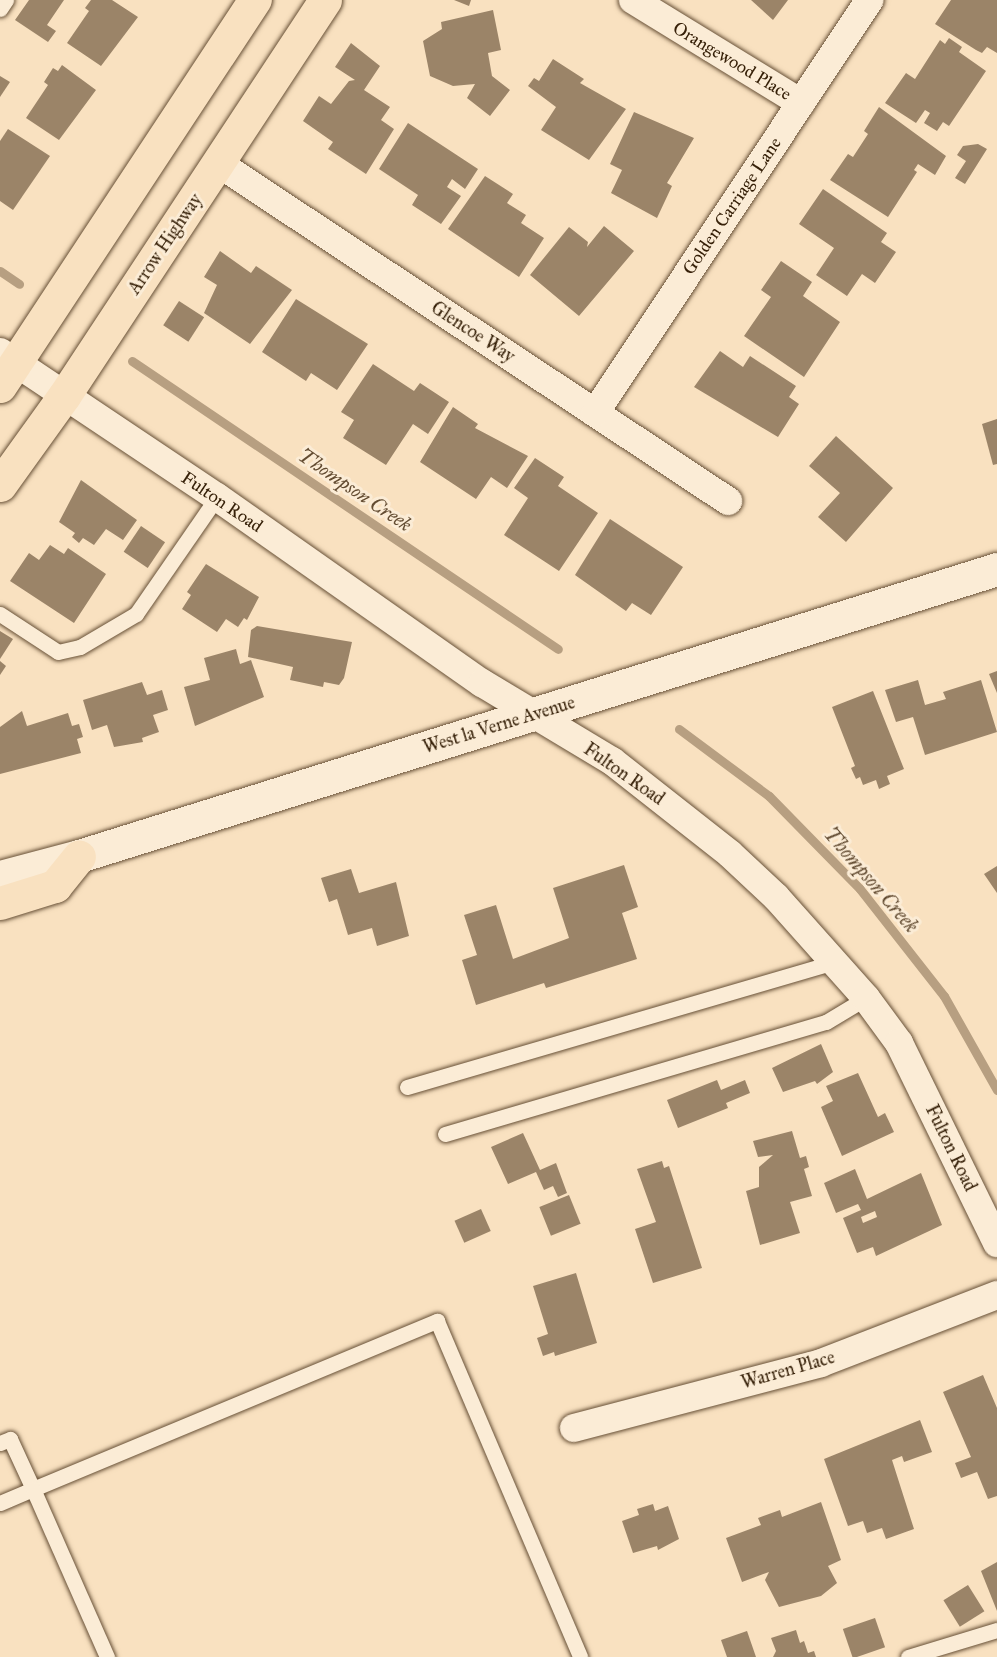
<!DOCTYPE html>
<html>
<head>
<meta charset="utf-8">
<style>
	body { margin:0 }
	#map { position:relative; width:997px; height:1657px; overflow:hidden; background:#f9e1c0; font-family:"IM FELL Great Primer",serif }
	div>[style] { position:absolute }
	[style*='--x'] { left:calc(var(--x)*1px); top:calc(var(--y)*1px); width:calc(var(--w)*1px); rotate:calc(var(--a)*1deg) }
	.stream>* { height:9px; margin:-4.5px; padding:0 4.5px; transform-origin:4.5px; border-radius:4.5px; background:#b79f81 }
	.building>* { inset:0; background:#9b8468; transform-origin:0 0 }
	.roads { filter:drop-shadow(0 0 2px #675036) drop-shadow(0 0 2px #675036) }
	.service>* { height:15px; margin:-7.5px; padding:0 7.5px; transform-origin:7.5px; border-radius:7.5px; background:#fbecd6 }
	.minor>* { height:28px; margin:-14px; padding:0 14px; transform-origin:14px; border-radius:14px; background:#fbecd6 }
	.secondary>* { height:33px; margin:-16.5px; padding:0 16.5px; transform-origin:16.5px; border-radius:16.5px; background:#fbecd6 }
	.primary>* { height:33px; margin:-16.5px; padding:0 16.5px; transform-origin:16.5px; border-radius:16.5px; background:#f9e1c0 }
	span { translate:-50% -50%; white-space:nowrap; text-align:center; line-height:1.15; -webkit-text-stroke:6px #fbecd6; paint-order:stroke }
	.street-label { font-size:18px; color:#362008 }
	.water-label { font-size:20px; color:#634c32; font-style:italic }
</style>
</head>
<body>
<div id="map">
	<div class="stream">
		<i style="--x:0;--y:271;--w:23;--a:34"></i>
		<i style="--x:132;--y:361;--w:514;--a:34.06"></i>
		<i style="--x:679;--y:729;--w:112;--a:36.7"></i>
		<i style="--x:769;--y:796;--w:130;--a:45.6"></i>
		<i style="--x:860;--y:889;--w:136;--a:51.9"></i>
		<i style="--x:944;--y:996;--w:108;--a:60.6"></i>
	</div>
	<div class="building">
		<i style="clip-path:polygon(29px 0,64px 0,47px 25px,56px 31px,48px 42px,15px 20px)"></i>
		<i style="clip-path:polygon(91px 0,112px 0,138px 17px,101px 66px,67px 43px,89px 11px,85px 8px)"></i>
		<i style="clip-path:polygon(454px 0,471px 0,469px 6px)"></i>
		<i style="clip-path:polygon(751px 0,788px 0,773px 20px)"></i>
		<i style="clip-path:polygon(951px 0,997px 0,997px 53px,987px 47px,982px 53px,976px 50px,935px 24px)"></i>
		<i style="clip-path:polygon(493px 10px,501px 50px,488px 53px,492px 76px,510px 90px,490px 116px,467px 98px,475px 84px,453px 86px,430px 76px,423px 41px,442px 29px,441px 22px)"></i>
		<i style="clip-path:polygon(949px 38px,962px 47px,959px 52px,986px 71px,949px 126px,943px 122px,937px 131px,924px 123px,930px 113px,925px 110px,916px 123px,885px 103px,906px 73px,915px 79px,940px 40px,945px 44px)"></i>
		<i style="clip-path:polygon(351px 43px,380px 66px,364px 90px,390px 107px,381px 120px,394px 129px,366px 174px,328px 149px,333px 142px,303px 121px,319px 96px,331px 104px,349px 81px,355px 80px,335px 67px)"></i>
		<i style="clip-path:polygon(553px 59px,584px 79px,580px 83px,626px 109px,589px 160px,541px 130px,556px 107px,528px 86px,534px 78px,539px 81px)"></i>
		<i style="clip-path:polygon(62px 65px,96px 90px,59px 140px,26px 118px,48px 85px,44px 82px,53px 68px,58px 71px)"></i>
		<i style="clip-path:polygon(0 76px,10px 82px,0 97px)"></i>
		<i style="clip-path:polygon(879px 107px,946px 156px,935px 175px,918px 164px,914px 170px,917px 172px,888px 217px,830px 180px,848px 154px,853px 157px,868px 134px,864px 131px)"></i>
		<i style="clip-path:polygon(634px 112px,694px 138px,667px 183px,672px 186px,657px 218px,611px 193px,622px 170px,610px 164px)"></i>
		<i style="clip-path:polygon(408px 123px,478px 169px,465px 189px,452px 179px,447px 187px,461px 196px,441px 224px,412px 205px,418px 195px,379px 169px)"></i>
		<i style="clip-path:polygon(8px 129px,50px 156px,13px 210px,0 201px,0 141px)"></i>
		<i style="clip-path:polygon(978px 144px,987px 149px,965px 184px,955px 178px,966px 161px,957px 155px,963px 146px)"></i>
		<i style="clip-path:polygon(485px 176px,513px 194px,507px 203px,526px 215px,521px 223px,544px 238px,519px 277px,448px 229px)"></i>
		<i style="clip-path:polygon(823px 189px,887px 233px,881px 242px,896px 252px,875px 283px,862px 274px,847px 296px,816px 275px,834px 248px,799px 224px)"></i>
		<i style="clip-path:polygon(604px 226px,634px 251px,579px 316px,530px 275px,569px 227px,588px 242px,587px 247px)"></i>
		<i style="clip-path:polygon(220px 251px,251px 273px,256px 266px,292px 290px,250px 344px,204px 313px,217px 285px,204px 277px)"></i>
		<i style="clip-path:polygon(781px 261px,812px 282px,803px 296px,840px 322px,804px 377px,744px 336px,771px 297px,761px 290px)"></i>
		<i style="clip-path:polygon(296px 299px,368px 344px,337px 390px,311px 373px,306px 381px,262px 352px)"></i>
		<i style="left:179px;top:301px;width:30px;height:29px;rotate:33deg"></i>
		<i style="clip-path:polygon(720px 351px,743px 367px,750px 356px,796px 386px,789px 397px,799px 404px,778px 437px,694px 387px)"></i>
		<i style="clip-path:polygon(373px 364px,414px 391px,420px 383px,449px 402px,428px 434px,413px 424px,386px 465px,343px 438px,354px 420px,341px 412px)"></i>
		<i style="clip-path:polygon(453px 407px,478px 424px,475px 428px,528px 456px,507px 488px,491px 477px,476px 499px,420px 462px)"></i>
		<i style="clip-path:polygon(997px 419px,997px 464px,993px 465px,982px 424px)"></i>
		<i style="clip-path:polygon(836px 436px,893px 488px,846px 542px,818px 517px,840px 493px,809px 466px)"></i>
		<i style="clip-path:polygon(535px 458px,564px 477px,558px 486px,598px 513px,559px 571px,504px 535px,528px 498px,514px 488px)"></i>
		<i style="clip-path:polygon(81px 480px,137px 520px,123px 540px,106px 529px,94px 545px,83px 538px,79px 543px,72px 537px,75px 533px,59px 522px)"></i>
		<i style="clip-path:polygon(610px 519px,683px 567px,651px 615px,632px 603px,626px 611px,575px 575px)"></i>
		<i style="left:141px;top:526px;width:29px;height:31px;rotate:34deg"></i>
		<i style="clip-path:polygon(50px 545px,64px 554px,68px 548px,106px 574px,74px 623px,10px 581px,29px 553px,39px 560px)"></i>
		<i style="clip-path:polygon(206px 564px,259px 597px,247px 620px,244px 618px,238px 627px,226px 619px,217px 632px,182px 609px,191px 595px,187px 592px)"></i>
		<i style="clip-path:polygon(257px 626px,352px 642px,344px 678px,339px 685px,324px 682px,323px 687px,290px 680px,293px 667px,248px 657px,251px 630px)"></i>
		<i style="clip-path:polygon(0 631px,13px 639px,0 659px)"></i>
		<i style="clip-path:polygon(236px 649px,240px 664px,251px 660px,264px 697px,195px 726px,184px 687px,210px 680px,204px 658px)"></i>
		<i style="clip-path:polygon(0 661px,6px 666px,0 675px)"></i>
		<i style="clip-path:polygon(997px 671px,997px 693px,989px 674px)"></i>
		<i style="clip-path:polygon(918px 680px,925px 705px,946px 699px,943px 692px,981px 680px,997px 732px,925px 755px,913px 717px,896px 722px,885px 690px)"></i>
		<i style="clip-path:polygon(142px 682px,147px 695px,162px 690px,168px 710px,153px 715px,159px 732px,142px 738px,143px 742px,114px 747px,107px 725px,92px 730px,83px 700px)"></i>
		<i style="clip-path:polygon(873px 691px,904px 769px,887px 776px,890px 784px,879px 789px,876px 780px,863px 785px,860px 777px,856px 779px,851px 768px,855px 766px,832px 707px)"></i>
		<i style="clip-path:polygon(22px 711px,27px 726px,68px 713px,72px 726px,79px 724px,83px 737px,77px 739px,81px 753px,0 774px,0 727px)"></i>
		<i style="clip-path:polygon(624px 865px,638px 907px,622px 913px,637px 959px,546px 988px,544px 983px,476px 1005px,462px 960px,477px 955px,464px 915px,496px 905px,513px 959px,569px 938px,553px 888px)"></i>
		<i style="clip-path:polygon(997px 866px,997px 893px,984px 874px)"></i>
		<i style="clip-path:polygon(351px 869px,359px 893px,396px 882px,409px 936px,377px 946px,372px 928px,348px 935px,337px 899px,329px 902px,321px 878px)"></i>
		<i style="clip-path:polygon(821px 1044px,833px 1072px,817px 1084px,815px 1081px,783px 1092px,772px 1068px)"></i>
		<i style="clip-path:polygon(858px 1073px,878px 1117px,885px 1113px,894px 1132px,842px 1156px,821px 1107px,833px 1101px,826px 1086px)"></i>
		<i style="clip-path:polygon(717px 1080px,721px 1090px,745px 1080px,750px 1093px,726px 1103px,728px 1108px,678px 1128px,667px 1100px)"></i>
		<i style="clip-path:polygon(792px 1131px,800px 1158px,806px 1156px,809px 1167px,804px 1169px,812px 1196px,790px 1202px,800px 1233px,760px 1245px,746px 1191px,759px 1187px,759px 1167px,773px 1155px,758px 1157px,753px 1141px)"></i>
		<i style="clip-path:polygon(523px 1133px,540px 1170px,556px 1163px,567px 1193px,558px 1197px,553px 1186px,544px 1190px,536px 1172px,508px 1184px,491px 1147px)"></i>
		<i style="clip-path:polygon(662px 1161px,664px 1168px,669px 1166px,702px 1268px,653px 1283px,635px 1229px,656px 1222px,637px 1169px)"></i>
		<i style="clip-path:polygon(evenodd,855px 1169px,867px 1199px,921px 1173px,942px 1225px,876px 1256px,873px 1247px,857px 1253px,843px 1218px,861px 1210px,858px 1204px,836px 1213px,824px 1183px,855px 1169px,875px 1211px,877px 1217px,863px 1223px,861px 1217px,875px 1211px)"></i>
		<i style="left:569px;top:1195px;width:31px;height:32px;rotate:68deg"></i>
		<i style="left:481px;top:1209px;width:24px;height:29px;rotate:66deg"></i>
		<i style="clip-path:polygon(576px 1273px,597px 1343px,555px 1356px,554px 1352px,543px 1356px,537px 1338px,548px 1334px,533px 1286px)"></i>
		<i style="clip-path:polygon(983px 1375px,997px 1408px,997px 1496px,988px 1499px,977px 1472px,961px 1478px,955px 1463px,971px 1457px,943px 1392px)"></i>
		<i style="clip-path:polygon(920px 1420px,932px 1452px,904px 1462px,902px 1456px,892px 1460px,914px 1529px,886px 1539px,882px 1528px,867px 1533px,863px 1521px,848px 1526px,824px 1459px)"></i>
		<i style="clip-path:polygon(821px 1502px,841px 1560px,828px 1566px,837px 1583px,821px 1596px,779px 1607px,765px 1580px,769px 1572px,742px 1582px,726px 1538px,761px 1525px,758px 1518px,780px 1510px,782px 1517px)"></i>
		<i style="clip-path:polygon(653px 1504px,655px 1511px,668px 1506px,679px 1539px,658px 1550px,657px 1546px,633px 1553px,622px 1521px,639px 1515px,637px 1509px)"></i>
		<i style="clip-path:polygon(997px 1562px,997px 1611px,981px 1571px)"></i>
		<i style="left:968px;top:1585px;width:31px;height:29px;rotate:58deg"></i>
		<i style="left:875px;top:1618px;width:31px;height:34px;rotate:71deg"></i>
		<i style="clip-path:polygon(796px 1630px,800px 1643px,804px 1641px,808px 1653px,814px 1651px,816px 1657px,773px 1657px,776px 1651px,771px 1638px)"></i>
		<i style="clip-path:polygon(747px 1631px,756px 1657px,727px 1657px,721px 1640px)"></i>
	</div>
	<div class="roads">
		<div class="service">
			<i style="--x:0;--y:9;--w:11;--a:-56"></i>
			<i style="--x:0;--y:614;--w:69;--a:33.2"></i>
			<i style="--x:58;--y:652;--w:23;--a:-13"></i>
			<i style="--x:80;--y:647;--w:65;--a:-30.5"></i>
			<i style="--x:136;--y:614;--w:142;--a:-55.3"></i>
			<i style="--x:407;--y:1087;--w:445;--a:-16.3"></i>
			<i style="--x:445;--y:1134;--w:397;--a:-16.4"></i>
			<i style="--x:826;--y:1022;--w:47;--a:-31"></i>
			<i style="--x:0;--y:1443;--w:11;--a:-22"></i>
			<i style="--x:10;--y:1439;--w:55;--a:65.3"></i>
			<i style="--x:33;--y:1489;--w:438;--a:-22.6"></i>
			<i style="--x:437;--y:1321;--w:365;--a:66.9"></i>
			<i style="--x:0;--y:1503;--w:36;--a:-23"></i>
			<i style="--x:33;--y:1489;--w:184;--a:66.2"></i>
			<i style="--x:908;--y:1657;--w:93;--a:-16.9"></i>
		</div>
		<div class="minor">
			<i style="--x:633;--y:0;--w:197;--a:31.5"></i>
			<i style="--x:218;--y:163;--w:612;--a:33.53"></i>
			<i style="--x:0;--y:352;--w:261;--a:33.8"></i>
			<i style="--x:217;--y:497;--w:324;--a:35.1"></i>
			<i style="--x:482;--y:683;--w:152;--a:31"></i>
			<i style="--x:612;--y:761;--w:150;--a:38.2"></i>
			<i style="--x:730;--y:854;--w:63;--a:43.1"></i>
			<i style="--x:776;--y:897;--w:135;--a:48.3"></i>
			<i style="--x:866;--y:998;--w:56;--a:53.7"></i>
			<i style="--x:899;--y:1043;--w:223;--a:63.9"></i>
			<i style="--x:595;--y:413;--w:496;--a:-56.4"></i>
			<i style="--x:574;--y:1428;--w:255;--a:-14.7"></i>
			<i style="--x:821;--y:1363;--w:189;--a:-21.1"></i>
		</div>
		<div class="secondary">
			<i style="--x:0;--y:877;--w:82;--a:-14.9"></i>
			<i style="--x:79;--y:856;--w:962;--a:-17.36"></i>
		</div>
		<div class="primary">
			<i style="--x:0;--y:386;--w:463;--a:-56.6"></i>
			<i style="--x:0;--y:485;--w:110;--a:-54.3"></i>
			<i style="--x:64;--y:396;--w:474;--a:-56.6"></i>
			<i style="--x:0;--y:903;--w:58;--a:-17.2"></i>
			<i style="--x:55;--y:886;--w:38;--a:-51"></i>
		</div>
	</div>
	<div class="street-label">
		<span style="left:732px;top:61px;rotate:31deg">Orangewood Place</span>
		<span style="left:732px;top:206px;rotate:-56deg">Golden Carriage Lane</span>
		<span style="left:165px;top:244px;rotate:-56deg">Arrow Highway</span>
		<span style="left:473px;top:332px;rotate:33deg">Glencoe Way</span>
		<span style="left:222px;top:502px;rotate:34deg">Fulton Road</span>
		<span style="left:499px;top:725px;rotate:-17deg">West la Verne Avenue</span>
		<span style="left:624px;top:774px;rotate:35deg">Fulton Road</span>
		<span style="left:951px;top:1148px;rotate:64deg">Fulton Road</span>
		<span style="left:788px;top:1370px;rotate:-16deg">Warren Place</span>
	</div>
	<div class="water-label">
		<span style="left:355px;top:490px;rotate:34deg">Thompson Creek</span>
		<span style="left:871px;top:880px;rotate:49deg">Thompson Creek</span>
	</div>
</div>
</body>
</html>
